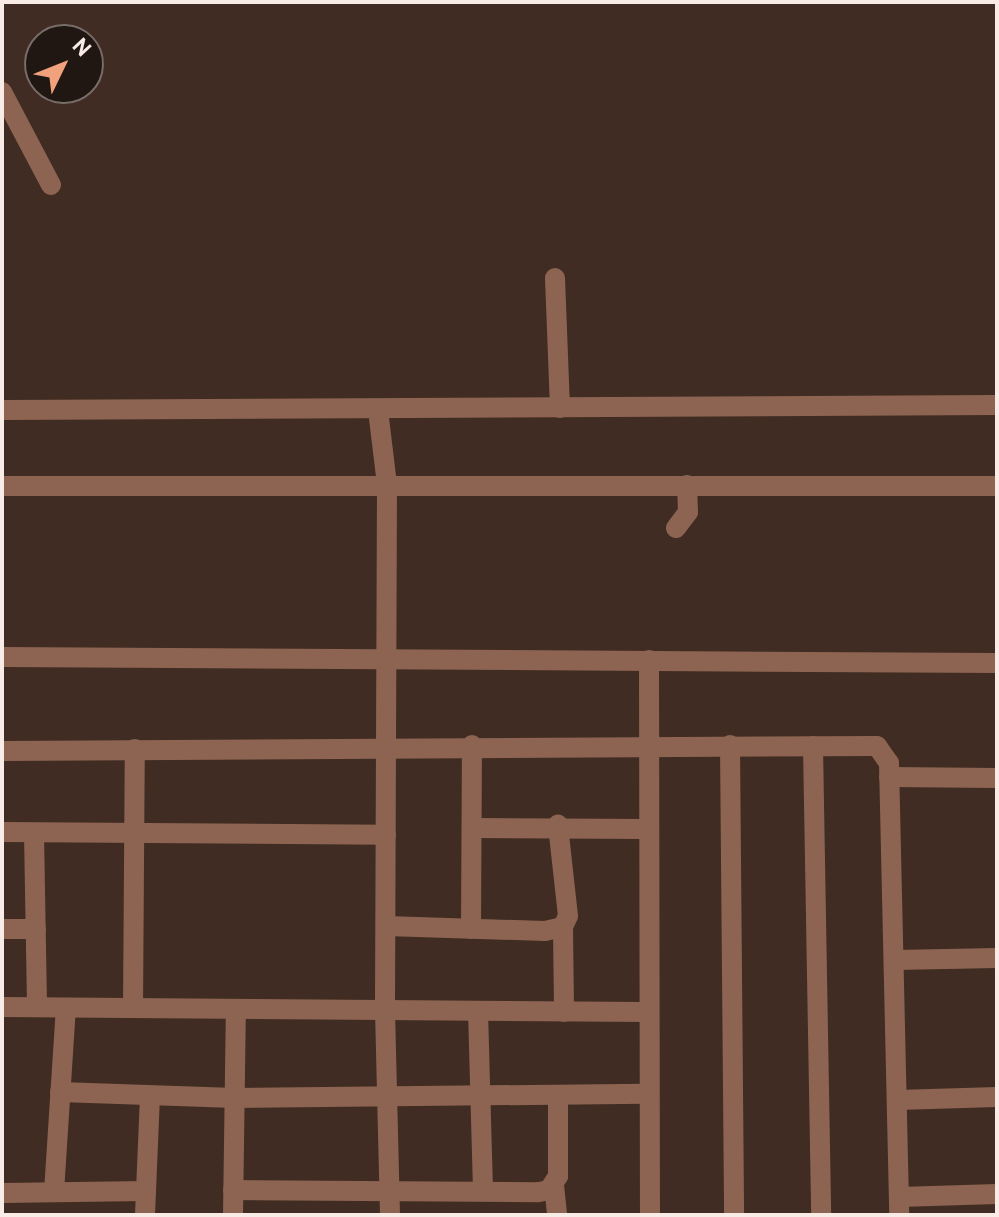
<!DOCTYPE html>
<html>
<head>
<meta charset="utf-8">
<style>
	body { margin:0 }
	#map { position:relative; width:999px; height:1217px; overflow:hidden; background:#402c22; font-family:Overpass,sans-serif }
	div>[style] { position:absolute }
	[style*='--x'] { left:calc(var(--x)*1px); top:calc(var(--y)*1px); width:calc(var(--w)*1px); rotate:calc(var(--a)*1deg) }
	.minor>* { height:20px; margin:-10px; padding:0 10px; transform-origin:10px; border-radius:10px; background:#8d6451 }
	span { translate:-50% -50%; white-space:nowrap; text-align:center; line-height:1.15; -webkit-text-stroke:8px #201713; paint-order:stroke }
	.frame { position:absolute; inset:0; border:4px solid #f9ebe5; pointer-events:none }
	.north { position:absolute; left:24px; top:24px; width:80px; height:80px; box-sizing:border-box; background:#201713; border:2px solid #776c67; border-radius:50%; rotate:47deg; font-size:22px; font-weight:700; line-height:32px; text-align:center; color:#f9ebe5 }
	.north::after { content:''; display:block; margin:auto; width:28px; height:36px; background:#f1a17c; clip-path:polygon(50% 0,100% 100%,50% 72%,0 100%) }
</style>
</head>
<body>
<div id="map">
	<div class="minor">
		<i style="--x:2;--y:92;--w:105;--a:62.2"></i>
		<i style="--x:555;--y:278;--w:130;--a:87.8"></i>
		<i style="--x:2;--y:410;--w:995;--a:-0.29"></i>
		<i style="--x:378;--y:410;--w:75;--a:83.1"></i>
		<i style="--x:387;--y:484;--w:526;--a:90.22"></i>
		<i style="--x:385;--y:1010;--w:205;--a:88.6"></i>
		<i style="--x:2;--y:486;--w:995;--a:0"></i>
		<i style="--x:676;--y:528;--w:20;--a:-53"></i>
		<i style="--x:688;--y:512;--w:27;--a:-92"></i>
		<i style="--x:2;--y:657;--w:995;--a:0.35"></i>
		<i style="--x:649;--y:660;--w:555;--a:89.9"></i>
		<i style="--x:730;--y:745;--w:470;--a:89.5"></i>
		<i style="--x:813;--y:746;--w:469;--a:89"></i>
		<i style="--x:2;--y:751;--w:875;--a:-0.33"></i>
		<i style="--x:877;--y:746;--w:21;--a:55"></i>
		<i style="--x:889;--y:763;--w:452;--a:88.7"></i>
		<i style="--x:889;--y:777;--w:108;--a:0.5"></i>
		<i style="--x:472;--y:828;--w:175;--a:0.3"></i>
		<i style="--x:2;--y:832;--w:384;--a:0.4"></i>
		<i style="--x:34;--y:833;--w:174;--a:89"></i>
		<i style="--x:386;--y:926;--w:159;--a:1.8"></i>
		<i style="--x:545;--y:931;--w:18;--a:-13"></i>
		<i style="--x:563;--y:927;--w:12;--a:-66"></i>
		<i style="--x:568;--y:916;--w:92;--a:-96.3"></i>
		<i style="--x:563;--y:927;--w:85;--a:89.3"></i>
		<i style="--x:2;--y:929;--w:34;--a:0"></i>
		<i style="--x:471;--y:929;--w:184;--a:-89.7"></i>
		<i style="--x:895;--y:960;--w:102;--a:-1.1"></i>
		<i style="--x:2;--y:1007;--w:644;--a:0.44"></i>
		<i style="--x:133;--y:1008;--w:259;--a:-89.6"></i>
		<i style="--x:478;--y:1011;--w:180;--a:88.4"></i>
		<i style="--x:60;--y:1092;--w:175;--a:2"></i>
		<i style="--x:235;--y:1098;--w:412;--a:-0.6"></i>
		<i style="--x:897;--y:1100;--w:100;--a:-1.7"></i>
		<i style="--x:554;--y:1185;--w:30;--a:84"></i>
		<i style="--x:233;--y:1190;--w:306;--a:0.4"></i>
		<i style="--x:539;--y:1192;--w:10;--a:-11"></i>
		<i style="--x:549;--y:1190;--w:17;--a:-57"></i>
		<i style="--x:558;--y:1176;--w:80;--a:-90"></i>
		<i style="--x:54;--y:1192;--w:184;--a:-86.3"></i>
		<i style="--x:2;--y:1193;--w:144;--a:-0.8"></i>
		<i style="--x:899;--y:1197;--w:98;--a:-1.8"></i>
		<i style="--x:145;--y:1215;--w:118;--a:-87.6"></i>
		<i style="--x:233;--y:1215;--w:206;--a:-89.2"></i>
	</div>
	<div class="frame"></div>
	<div class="north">N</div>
</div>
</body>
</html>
